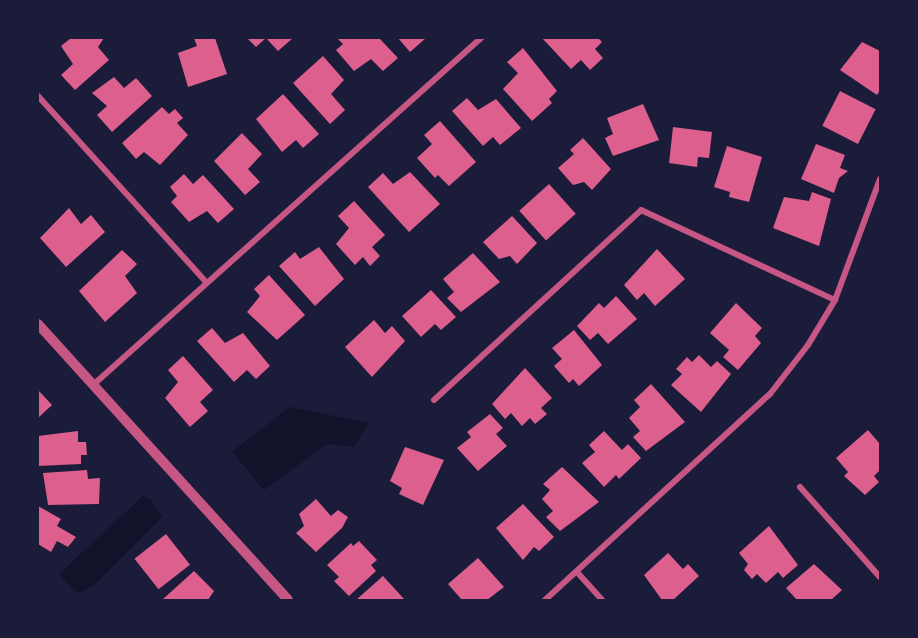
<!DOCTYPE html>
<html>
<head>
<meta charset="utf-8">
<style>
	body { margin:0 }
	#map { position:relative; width:918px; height:638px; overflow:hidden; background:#1b1b3a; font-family:"DM Sans",sans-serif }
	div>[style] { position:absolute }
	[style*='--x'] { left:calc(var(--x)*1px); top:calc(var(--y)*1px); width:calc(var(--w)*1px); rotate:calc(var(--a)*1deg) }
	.water>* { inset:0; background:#12122b }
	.building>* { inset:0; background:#dd5f8e; transform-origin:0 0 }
	.minor>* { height:6px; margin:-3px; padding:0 3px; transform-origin:3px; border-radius:3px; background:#c65784 }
	.tertiary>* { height:10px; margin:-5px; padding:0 5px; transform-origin:5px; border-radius:5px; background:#c65784 }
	span { translate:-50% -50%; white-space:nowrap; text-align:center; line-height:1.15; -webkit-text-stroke:4.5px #1b1b3a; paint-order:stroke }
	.frame { position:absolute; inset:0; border:39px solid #1b1b3a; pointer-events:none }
</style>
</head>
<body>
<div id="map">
	<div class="water">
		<i style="clip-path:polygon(289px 407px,369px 423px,354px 447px,327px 444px,264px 490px,232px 452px)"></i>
		<i style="clip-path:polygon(143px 496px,150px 499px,162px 517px,96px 583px,80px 593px,74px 591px,59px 574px)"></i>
	</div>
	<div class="building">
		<i style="clip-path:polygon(71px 38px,104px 38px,98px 47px,109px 60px,75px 90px,61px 75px,73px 64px,61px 46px)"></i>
		<i style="clip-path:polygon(194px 38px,215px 38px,227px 74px,188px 87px,178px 53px,197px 46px)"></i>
		<i style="clip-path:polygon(247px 38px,293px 38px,278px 51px,266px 38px,256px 47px)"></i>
		<i style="clip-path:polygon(337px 38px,379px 38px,398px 58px,383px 71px,371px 59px,354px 71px,336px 50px,343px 44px)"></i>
		<i style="clip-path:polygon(398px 38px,426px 38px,410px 52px)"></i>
		<i style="clip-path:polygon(542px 38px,598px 38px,602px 42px,595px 49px,603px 58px,590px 70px,581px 60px,571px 69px)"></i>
		<i style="clip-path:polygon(862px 42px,880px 51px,880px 90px,877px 95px,840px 70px)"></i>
		<i style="clip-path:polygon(523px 48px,557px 91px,549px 99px,552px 103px,532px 121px,503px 89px,518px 73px,507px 62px)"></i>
		<i style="clip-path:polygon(323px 56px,344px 80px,331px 94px,345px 110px,330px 124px,293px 83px)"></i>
		<i style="clip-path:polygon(114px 77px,124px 88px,136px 78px,152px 96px,112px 132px,97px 115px,107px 106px,92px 93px)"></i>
		<i style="left:840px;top:91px;width:40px;height:39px;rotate:27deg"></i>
		<i style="clip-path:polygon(283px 94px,319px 134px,303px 148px,296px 140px,282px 152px,256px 119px)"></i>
		<i style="clip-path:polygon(467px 98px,478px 110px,496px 99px,521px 128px,500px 145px,493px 137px,483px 146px,452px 111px)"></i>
		<i style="clip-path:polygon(643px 104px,659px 140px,613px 156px,605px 138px,613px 134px,607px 118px)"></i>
		<i style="clip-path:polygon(162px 107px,169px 114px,175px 109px,183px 118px,177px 123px,188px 135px,160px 165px,144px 152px,136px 159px,122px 143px)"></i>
		<i style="clip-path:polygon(440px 121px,476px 162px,449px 186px,438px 175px,435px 178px,417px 158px,432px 144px,424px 135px)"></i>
		<i style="clip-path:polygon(673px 127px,712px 132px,709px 158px,698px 157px,697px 167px,669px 163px)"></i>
		<i style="clip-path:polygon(242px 133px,262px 154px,248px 169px,260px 182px,245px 195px,214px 161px)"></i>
		<i style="clip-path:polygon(583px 138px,611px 169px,592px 190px,584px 182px,573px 185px,558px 168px,574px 154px,570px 150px)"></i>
		<i style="clip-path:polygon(816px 144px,845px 155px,840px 168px,848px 171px,839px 178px,834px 193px,801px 179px)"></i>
		<i style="clip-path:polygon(727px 146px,762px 157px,749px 202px,729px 197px,730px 192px,714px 187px)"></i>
		<i style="clip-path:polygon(410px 172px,440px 204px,409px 232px,368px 187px,383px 173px,393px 184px)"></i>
		<i style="clip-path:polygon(184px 174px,193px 184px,203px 175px,234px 209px,218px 223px,207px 211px,189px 222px,171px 202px,177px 196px,170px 187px)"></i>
		<i style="left:549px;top:184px;width:40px;height:40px;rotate:48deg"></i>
		<i style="clip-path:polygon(812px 192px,831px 199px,819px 246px,773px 228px,784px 197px,809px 201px)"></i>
		<i style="clip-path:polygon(354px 201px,385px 235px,372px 247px,380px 256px,370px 266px,363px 257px,355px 265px,336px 244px,349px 228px,338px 216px)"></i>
		<i style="clip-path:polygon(69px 208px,81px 224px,91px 215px,105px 232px,66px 267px,40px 238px)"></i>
		<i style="clip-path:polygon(512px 216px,537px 243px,517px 264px,510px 256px,499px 259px,483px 242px)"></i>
		<i style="clip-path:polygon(319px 247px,344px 279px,315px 306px,279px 266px,295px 252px,300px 259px)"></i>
		<i style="clip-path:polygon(657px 249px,685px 279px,655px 306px,644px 293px,637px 300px,624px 285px)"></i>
		<i style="clip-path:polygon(122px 250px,137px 264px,125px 276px,137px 293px,105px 322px,79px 291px)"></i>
		<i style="clip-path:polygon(473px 253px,500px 282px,461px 312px,447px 298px,454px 292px,443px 279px)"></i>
		<i style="clip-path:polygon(269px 275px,305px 315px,277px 340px,247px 312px,260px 296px,254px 289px)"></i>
		<i style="clip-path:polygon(431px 290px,456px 317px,441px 330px,435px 324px,421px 337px,402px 316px)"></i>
		<i style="clip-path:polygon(616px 296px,637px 319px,608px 344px,598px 333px,590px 340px,577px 326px,599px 303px,604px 308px)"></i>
		<i style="clip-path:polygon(736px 303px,762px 328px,755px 336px,761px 343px,738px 370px,723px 357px,729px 350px,710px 333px)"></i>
		<i style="clip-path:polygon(374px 320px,385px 333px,392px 326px,405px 341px,372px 377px,345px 347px)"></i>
		<i style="clip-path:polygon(212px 328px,225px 343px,243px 333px,270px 366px,256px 379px,247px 370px,234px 382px,197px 341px)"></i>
		<i style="clip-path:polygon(574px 330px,602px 365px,579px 386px,573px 379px,569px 383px,554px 366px,562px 359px,552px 348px)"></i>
		<i style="clip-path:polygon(699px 355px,711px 367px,717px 361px,731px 374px,701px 412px,671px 385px,682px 374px,676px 369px,687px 357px,692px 362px)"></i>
		<i style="clip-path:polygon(183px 356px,213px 390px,200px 402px,208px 411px,190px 427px,165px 398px,178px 382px,168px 370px)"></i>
		<i style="clip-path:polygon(525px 368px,552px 398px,541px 408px,547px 414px,535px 424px,530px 418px,522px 426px,511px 413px,505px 419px,492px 404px)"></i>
		<i style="clip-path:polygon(651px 384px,685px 422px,646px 451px,633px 437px,640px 431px,629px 418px,640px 407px,634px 400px)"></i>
		<i style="clip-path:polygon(38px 390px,52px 405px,38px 418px)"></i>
		<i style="clip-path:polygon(490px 414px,503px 428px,496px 434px,507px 446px,478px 471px,457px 448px,471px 437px,467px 432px)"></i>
		<i style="clip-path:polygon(868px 430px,880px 444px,880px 470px,874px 476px,879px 482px,865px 495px,844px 476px,848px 472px,836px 458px)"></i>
		<i style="clip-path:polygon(78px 431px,78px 442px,86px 442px,87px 455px,81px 455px,81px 464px,38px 466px,38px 436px)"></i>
		<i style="clip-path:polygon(604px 431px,622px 450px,628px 444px,641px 458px,619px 479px,616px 475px,604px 487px,582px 463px,595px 452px,589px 445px)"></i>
		<i style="clip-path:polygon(405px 447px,444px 460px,423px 505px,399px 494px,402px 488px,390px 481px)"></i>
		<i style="clip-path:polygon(562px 467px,599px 502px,560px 531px,546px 517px,553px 511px,542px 499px,550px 490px,543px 484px)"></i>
		<i style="clip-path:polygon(87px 470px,88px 479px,100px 478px,99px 504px,48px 505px,43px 473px)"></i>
		<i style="clip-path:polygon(316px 499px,331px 516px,338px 510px,348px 517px,342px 528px,316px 552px,296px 533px,304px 526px,299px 514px)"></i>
		<i style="clip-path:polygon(523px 504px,554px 537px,539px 551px,534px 547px,523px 560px,496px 528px)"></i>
		<i style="clip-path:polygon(38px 506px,61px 519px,57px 526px,76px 537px,68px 547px,57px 541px,51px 552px,38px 544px)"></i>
		<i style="clip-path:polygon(769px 526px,798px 565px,783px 578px,778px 572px,766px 583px,757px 574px,752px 579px,744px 570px,748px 564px,739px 553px)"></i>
		<i style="left:166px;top:534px;width:39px;height:40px;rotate:52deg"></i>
		<i style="clip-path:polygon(359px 541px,377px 560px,371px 565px,376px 571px,349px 596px,334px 581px,339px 577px,327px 565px,351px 543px,353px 546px)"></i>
		<i style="clip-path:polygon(668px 553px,683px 569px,688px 564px,699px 576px,673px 600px,662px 600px,644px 575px)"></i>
		<i style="clip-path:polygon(478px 558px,504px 587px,487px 600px,462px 600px,448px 584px)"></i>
		<i style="clip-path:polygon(814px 564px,842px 590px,831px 600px,797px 600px,786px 588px)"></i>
		<i style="clip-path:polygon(194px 571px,214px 591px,208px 600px,162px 600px)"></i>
		<i style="clip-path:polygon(383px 576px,405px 600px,356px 600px)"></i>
	</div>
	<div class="minor">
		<i style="--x:38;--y:96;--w:251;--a:47.9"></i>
		<i style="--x:93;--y:385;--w:521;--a:-41.81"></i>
		<i style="--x:434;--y:400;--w:281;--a:-42.5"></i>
		<i style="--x:641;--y:210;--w:214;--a:24.9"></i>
		<i style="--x:800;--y:487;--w:120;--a:48.4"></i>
		<i style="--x:577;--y:572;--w:38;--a:48"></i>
		<i style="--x:545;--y:600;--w:305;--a:-42.5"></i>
		<i style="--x:770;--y:394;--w:62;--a:-52.2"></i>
		<i style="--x:808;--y:345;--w:52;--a:-59"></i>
		<i style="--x:835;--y:300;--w:129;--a:-69.6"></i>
	</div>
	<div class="tertiary">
		<i style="--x:38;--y:324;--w:372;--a:47.8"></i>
	</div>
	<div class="frame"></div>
</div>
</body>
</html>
